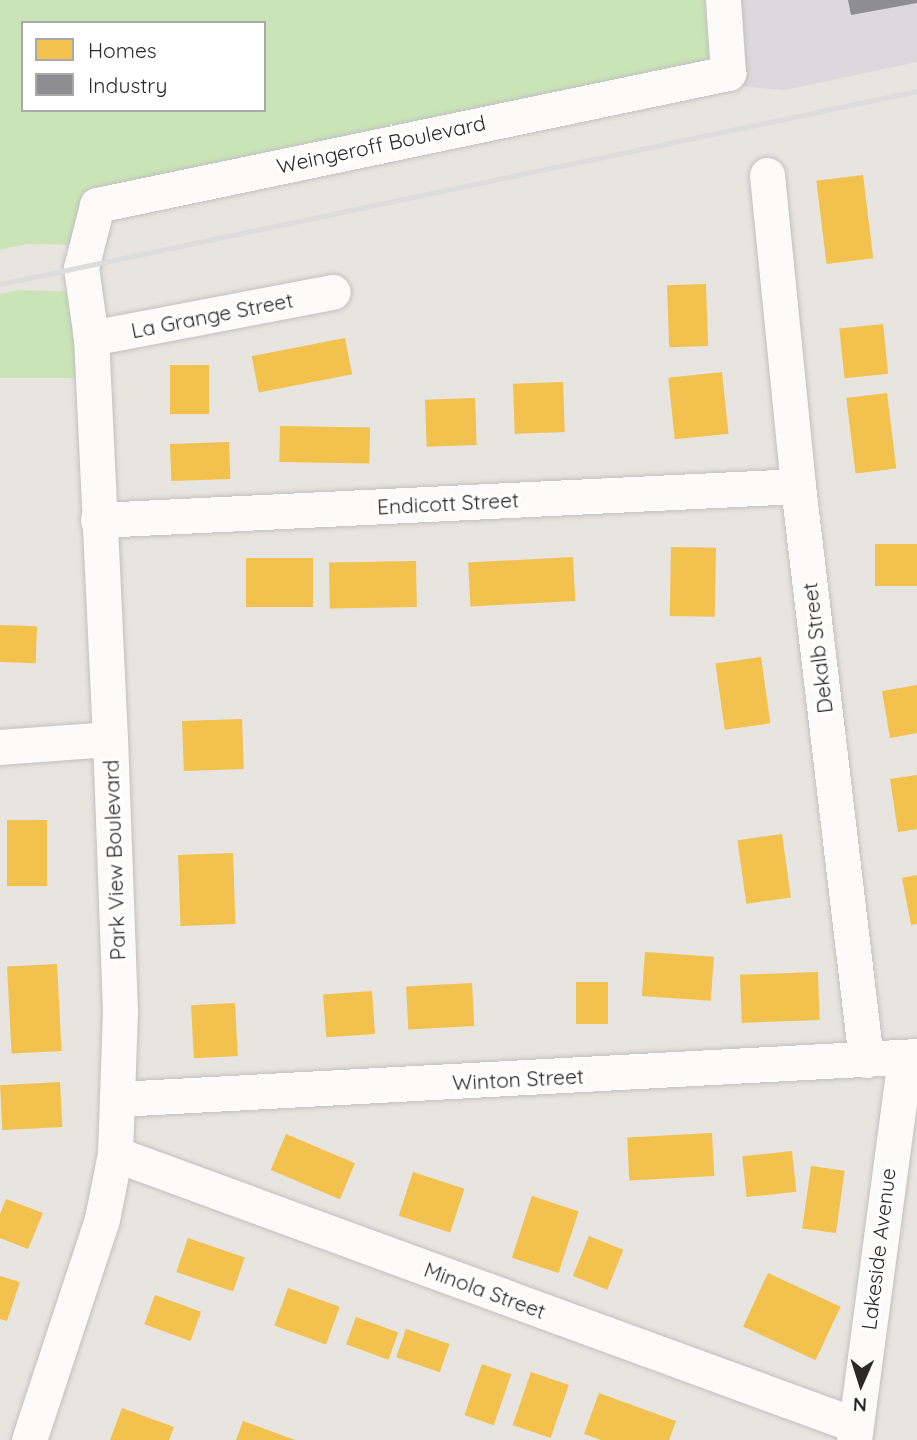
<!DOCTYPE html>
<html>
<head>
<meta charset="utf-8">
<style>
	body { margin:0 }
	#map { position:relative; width:917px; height:1440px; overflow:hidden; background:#e8e4df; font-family:Quicksand,sans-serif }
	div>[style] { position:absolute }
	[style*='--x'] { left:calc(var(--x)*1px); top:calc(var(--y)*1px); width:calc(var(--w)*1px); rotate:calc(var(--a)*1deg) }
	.industrial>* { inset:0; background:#dbd9db }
	.green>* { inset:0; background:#cbe4b7 }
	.homes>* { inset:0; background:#f2c14e; transform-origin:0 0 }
	.industry>* { inset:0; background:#8d8d92 }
	.roads { filter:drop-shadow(0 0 2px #c1c0c1) drop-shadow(0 0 2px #c1c0c1) }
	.street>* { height:35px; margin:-17.5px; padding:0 17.5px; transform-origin:17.5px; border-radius:17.5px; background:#fcfbfa }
	.rail>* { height:5px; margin:-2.5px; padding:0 2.5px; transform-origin:2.5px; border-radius:2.5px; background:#ddddde }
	span { translate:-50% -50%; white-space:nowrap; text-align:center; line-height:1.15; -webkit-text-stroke:7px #fff; paint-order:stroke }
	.street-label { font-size:21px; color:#292929 }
	.legend { position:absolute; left:21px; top:21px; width:245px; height:91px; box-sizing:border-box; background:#fff; border:2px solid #a9a9a9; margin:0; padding:9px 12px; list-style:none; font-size:21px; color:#292929 }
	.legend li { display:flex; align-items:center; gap:14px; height:35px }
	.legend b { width:35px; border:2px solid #a9a9a9 }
	.north { position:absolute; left:826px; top:1349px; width:70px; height:70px; -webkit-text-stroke:5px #fff; paint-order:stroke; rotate:183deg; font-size:19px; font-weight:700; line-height:28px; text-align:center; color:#292929 }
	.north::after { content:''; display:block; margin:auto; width:24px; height:32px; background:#292929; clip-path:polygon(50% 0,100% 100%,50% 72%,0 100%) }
</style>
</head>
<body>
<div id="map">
	<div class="industrial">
		<i style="clip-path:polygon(722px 0,917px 0,917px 62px,785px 90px,716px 84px)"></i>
	</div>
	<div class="green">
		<i style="clip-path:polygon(evenodd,0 0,722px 0,719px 58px,113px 187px,92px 245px,26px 244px,0 250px,0 0,23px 23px,264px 23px,264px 110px,23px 110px,23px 23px)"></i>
		<i style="clip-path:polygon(18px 290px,91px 292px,90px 378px,0 378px,0 294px)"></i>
	</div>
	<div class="homes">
		<i style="left:863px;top:175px;width:84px;height:47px;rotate:83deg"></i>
		<i style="left:706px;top:284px;width:62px;height:39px;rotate:88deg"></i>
		<i style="left:883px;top:324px;width:50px;height:44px;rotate:84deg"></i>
		<i style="left:345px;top:338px;width:37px;height:95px;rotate:79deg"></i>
		<i style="left:170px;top:365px;width:39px;height:49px"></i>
		<i style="left:722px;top:372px;width:62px;height:54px;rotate:84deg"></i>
		<i style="left:563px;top:382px;width:50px;height:50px;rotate:88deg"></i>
		<i style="left:887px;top:393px;width:76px;height:41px;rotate:83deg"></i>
		<i style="left:475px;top:398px;width:47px;height:50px;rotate:88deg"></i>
		<i style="left:280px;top:426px;width:90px;height:36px;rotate:1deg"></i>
		<i style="left:229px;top:442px;width:37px;height:59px;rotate:88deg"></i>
		<i style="left:917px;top:544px;width:42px;height:42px;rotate:90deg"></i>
		<i style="left:671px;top:547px;width:45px;height:69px;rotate:1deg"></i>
		<i style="left:573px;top:557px;width:44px;height:105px;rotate:87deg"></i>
		<i style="left:313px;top:558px;width:49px;height:67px;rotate:90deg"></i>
		<i style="left:416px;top:561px;width:46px;height:87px;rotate:89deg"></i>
		<i style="left:0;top:625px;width:37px;height:37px;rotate:2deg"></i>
		<i style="left:761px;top:657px;width:67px;height:46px;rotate:82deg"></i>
		<i style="clip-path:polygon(917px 685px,917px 733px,890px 738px,882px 691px)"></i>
		<i style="left:242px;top:719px;width:50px;height:60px;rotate:88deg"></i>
		<i style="clip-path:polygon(917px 775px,917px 829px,898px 832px,890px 779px)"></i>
		<i style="left:7px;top:820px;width:40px;height:66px"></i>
		<i style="left:782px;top:834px;width:64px;height:45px;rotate:82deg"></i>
		<i style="left:233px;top:853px;width:71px;height:55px;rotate:88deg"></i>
		<i style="clip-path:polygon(917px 875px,917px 924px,911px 925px,902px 878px)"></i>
		<i style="left:645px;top:952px;width:69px;height:44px;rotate:4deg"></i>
		<i style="left:57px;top:964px;width:87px;height:50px;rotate:87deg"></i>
		<i style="left:818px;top:972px;width:48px;height:78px;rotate:88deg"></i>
		<i style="left:576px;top:982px;width:32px;height:42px"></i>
		<i style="left:472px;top:983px;width:43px;height:66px;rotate:87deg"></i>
		<i style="left:372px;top:991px;width:43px;height:49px;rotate:86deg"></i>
		<i style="left:235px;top:1003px;width:53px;height:44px;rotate:87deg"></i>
		<i style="left:60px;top:1082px;width:45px;height:60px;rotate:87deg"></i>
		<i style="left:712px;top:1133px;width:43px;height:85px;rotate:87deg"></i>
		<i style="left:286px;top:1134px;width:75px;height:39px;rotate:23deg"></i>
		<i style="left:792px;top:1151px;width:41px;height:50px;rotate:84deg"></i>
		<i style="left:811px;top:1166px;width:34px;height:63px;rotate:8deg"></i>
		<i style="left:413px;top:1172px;width:54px;height:46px;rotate:18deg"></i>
		<i style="left:532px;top:1196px;width:49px;height:65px;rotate:18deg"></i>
		<i style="clip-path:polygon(6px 1199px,43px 1213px,28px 1249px,0 1238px,0 1214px)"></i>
		<i style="left:589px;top:1236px;width:37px;height:43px;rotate:22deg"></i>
		<i style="left:188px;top:1238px;width:60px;height:36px;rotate:19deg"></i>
		<i style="left:768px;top:1273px;width:80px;height:59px;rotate:25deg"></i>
		<i style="clip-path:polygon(0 1276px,20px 1282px,7px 1321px,0 1319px)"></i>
		<i style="left:288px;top:1288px;width:55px;height:40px;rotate:20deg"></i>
		<i style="left:155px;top:1295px;width:49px;height:31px;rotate:20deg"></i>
		<i style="left:356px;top:1317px;width:45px;height:29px;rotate:20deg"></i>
		<i style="left:406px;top:1329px;width:46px;height:30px;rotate:19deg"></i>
		<i style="left:482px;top:1364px;width:31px;height:54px;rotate:19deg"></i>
		<i style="left:531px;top:1372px;width:40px;height:56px;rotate:19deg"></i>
		<i style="clip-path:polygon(599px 1393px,676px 1421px,669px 1440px,601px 1440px,584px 1434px)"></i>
		<i style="clip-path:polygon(122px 1408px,174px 1427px,169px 1440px,110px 1440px)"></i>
		<i style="clip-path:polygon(243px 1421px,295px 1440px,236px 1440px)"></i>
	</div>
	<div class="industry">
		<i style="clip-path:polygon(848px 0,917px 0,917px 3px,851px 15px)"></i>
	</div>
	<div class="roads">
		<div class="street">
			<i style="--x:767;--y:175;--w:313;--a:84.3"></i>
			<i style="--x:798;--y:486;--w:578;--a:83.24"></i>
			<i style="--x:91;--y:338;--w:246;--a:-10.8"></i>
			<i style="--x:98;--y:520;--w:701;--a:-2.78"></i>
			<i style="--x:0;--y:747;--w:110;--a:-4.2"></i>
			<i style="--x:118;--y:1099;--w:800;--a:-3.08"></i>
			<i style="--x:115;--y:1154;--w:788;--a:20.11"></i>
			<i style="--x:29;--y:1440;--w:233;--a:-71.7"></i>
			<i style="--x:102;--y:1219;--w:66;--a:-78.7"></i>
			<i style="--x:115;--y:1154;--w:143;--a:-88"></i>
			<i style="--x:120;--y:1011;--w:272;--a:-92.1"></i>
			<i style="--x:110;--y:739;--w:401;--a:-92.7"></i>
			<i style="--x:91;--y:338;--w:71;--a:-98.1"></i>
			<i style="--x:81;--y:268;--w:65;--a:-75.7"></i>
			<i style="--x:97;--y:205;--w:645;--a:-11.82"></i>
			<i style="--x:728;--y:73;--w:73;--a:-93.9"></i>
			<i style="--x:854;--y:1440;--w:384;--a:-82.4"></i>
		</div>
	</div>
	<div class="rail">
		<i style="--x:0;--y:284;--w:937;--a:-11.89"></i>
	</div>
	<div class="street-label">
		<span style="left:381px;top:144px;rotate:-12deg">Weingeroff Boulevard</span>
		<span style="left:212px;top:315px;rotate:-11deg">La Grange Street</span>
		<span style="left:448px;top:503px;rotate:-3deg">Endicott Street</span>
		<span style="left:817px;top:648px;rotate:-97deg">Dekalb Street</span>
		<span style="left:114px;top:860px;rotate:-92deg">Park View Boulevard</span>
		<span style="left:518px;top:1079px;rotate:-3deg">Winton Street</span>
		<span style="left:878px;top:1249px;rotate:-83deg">Lakeside Avenue</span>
		<span style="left:485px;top:1290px;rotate:20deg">Minola Street</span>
	</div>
	<ul class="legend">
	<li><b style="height:19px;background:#f2c14e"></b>Homes</li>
	<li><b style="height:19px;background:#8d8d92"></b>Industry</li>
	</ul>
	<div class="north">N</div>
</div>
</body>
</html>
